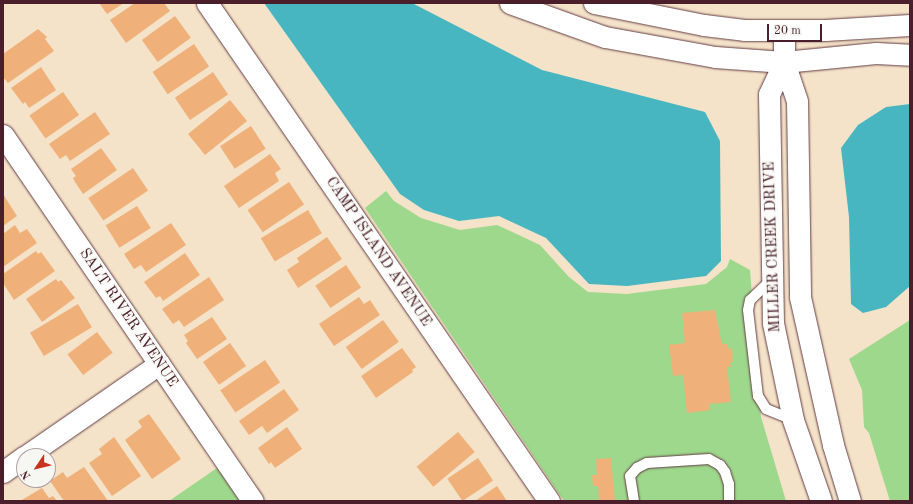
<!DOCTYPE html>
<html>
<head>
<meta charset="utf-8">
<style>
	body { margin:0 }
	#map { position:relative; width:913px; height:504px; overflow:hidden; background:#f4e2c9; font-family:"Old Standard TT",serif }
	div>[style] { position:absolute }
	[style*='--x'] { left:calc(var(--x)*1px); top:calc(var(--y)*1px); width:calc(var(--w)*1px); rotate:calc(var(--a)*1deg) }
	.green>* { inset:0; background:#9dd88c }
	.water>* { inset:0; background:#47b6c0 }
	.building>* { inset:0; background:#efb179; transform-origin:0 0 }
	.roads { filter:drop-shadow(0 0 1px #643c43) drop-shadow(0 0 1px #643c43) }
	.service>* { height:10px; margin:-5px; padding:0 5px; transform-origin:5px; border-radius:5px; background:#fff }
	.minor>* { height:21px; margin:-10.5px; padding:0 10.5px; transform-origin:10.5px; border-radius:10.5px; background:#fff }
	span { translate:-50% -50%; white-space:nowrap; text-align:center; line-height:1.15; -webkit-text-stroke:3px #f6f6f2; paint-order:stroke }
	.street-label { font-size:15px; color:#4a1f2b }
	.frame { position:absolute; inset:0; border:4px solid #4a1f2b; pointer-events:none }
	.north { position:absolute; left:16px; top:448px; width:40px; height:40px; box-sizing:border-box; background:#f6f6f2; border:1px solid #b1a0a2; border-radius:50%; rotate:235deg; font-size:11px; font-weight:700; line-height:16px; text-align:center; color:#4a1f2b }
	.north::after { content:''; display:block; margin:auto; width:14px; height:18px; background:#c8321e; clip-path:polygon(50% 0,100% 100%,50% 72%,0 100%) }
	.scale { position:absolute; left:767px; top:24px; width:55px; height:18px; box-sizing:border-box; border:2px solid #4a1f2b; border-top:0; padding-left:5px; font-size:12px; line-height:14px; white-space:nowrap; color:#4a1f2b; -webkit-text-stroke:3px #f6f6f2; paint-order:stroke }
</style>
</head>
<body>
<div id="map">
	<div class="green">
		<i style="clip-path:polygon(386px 191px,394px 201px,421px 218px,460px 230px,497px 225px,540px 245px,569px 277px,588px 292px,627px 294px,706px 284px,727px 267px,730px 259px,750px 270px,761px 417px,786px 501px,564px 501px,365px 208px)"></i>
		<i style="clip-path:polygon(910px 320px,910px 501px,890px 501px,869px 433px,864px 427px,862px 390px,849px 359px)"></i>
		<i style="clip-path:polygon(217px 468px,240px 501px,169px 501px)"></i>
	</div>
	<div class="water">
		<i style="clip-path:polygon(264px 3px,412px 3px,542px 70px,705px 112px,720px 141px,721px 261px,706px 276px,627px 286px,589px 284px,546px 238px,499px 216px,459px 221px,424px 210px,400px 194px)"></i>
		<i style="clip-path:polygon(910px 104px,910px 286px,886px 307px,863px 313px,851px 304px,849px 217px,841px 148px,858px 125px,886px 107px)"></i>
	</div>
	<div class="building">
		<i style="clip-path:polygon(99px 3px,124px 3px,107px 14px)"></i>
		<i style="clip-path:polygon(135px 3px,164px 3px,170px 11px,126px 43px,110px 20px)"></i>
		<i style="left:175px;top:16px;width:27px;height:41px;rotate:54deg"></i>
		<i style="clip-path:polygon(38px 29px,47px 37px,45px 39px,54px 51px,8px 83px,3px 77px,3px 54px)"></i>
		<i style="left:194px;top:44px;width:27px;height:50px;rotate:56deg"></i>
		<i style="clip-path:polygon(41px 67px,56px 90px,29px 108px,25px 102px,23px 104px,11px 88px)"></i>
		<i style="left:213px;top:72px;width:27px;height:46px;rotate:56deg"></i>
		<i style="left:63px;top:92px;width:28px;height:41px;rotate:55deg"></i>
		<i style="left:230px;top:100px;width:27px;height:54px;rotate:51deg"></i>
		<i style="clip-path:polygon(95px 112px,110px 134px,70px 161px,66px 155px,60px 159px,49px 144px)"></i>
		<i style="left:251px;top:126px;width:27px;height:37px;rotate:57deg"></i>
		<i style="clip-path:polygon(101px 148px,117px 170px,83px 194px,75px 182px,73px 178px,76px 176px,71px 169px)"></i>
		<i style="clip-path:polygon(270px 154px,281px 169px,275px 173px,279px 181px,239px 208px,224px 186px)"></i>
		<i style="left:133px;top:168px;width:27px;height:54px;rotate:56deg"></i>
		<i style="left:289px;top:182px;width:27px;height:50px;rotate:56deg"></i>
		<i style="clip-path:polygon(3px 194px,17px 216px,3px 226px)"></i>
		<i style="left:137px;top:206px;width:26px;height:37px;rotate:58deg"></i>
		<i style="left:308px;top:210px;width:27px;height:55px;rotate:59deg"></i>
		<i style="clip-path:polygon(171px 223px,186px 245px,146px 272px,141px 265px,134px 269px,124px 254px)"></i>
		<i style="clip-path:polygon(15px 225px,20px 233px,27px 229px,37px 243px,3px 267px,3px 234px)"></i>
		<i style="clip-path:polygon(327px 237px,342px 259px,298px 288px,287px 270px,299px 262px,297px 258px)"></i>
		<i style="clip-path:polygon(36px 251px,38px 254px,41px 252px,55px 271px,14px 300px,3px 283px,3px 274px)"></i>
		<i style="clip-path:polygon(185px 253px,200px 275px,163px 301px,160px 296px,156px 298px,144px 282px)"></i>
		<i style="left:346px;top:265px;width:27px;height:37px;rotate:56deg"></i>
		<i style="clip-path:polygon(209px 277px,224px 300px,184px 327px,179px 320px,173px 324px,162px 309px)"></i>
		<i style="clip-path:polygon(56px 279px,58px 282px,61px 280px,75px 298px,42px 322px,26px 299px)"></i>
		<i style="clip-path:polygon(359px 297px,364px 304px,370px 300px,380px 315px,334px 346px,319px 324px)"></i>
		<i style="left:78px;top:304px;width:27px;height:56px;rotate:59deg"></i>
		<i style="clip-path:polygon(715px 310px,722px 344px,728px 344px,728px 349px,732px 348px,733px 362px,730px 362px,731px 367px,727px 367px,731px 402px,709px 404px,710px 410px,687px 413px,683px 375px,673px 376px,669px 345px,685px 343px,682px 313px)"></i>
		<i style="clip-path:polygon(212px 317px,227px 339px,197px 359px,186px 343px,188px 341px,184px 335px)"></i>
		<i style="left:383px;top:320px;width:27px;height:46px;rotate:54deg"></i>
		<i style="left:97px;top:332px;width:26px;height:37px;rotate:53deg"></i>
		<i style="left:230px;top:343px;width:28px;height:33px;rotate:55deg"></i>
		<i style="clip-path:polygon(402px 348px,416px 367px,412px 370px,413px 372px,376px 398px,361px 376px)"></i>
		<i style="left:265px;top:360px;width:27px;height:54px;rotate:56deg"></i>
		<i style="clip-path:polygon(284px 389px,299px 410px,267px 433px,262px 426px,249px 435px,239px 421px)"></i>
		<i style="clip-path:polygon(149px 414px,181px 459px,152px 479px,125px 440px,142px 427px,138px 421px)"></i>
		<i style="clip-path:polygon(287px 427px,302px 449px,275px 468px,271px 462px,269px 464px,258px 448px)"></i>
		<i style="left:458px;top:432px;width:26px;height:54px;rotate:50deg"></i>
		<i style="clip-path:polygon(114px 437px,141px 476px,112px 496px,89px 463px,102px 454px,99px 449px)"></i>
		<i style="left:478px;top:458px;width:27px;height:37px;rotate:56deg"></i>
		<i style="clip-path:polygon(611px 458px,615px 500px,599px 501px,598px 486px,593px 486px,592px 475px,597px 475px,596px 459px)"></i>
		<i style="clip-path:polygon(84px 467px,108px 501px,64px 501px,50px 481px,63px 472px,67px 478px)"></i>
		<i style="clip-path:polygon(497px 486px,507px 501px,475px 501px)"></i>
		<i style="clip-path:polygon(42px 488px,49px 498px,53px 496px,57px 501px,20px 501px)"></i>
	</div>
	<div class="roads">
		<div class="service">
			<i style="--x:771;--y:280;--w:29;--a:136"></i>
			<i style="--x:750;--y:300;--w:10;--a:101"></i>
			<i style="--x:748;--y:310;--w:87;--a:83.4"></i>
			<i style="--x:758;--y:396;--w:15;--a:58"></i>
			<i style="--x:766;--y:409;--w:29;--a:22"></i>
			<i style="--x:634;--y:501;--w:25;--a:-99"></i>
			<i style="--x:630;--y:476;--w:11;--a:-49"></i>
			<i style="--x:637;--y:468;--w:11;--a:-27"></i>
			<i style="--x:647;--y:463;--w:62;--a:-3.7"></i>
			<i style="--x:709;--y:459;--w:13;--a:29"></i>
			<i style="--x:720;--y:465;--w:9;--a:54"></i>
			<i style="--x:725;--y:472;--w:13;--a:72"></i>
			<i style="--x:729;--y:484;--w:17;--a:90"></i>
		</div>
		<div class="minor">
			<i style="--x:207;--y:3;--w:604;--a:55.52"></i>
			<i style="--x:510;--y:3;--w:101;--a:19.7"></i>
			<i style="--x:605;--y:37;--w:112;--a:10.3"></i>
			<i style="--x:715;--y:57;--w:69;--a:4.1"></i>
			<i style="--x:784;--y:62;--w:92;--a:-5.6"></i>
			<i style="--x:876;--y:53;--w:34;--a:3"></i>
			<i style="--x:594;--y:3;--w:112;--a:11.3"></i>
			<i style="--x:704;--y:25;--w:40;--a:7.1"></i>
			<i style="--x:744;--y:30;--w:81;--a:0"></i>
			<i style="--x:825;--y:30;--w:85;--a:-3.4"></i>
			<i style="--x:784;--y:31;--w:31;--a:90"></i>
			<i style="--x:784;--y:62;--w:41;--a:71.6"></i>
			<i style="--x:797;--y:101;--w:196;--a:89.1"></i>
			<i style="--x:800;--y:297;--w:152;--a:77.4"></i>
			<i style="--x:833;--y:445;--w:59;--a:73.1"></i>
			<i style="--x:784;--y:62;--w:35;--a:115"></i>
			<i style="--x:769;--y:94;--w:229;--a:89"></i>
			<i style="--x:773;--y:323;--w:99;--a:78.3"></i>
			<i style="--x:793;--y:420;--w:86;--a:70.9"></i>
			<i style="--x:3;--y:135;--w:443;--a:55.7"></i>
			<i style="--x:26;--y:456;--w:162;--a:-34.7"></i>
			<i style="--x:3;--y:472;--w:26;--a:-36"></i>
		</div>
	</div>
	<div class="street-label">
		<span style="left:773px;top:247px;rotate:-92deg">MILLER CREEK DRIVE</span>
		<span style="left:378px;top:252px;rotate:56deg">CAMP ISLAND AVENUE</span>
		<span style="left:128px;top:318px;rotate:56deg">SALT RIVER AVENUE</span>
	</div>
	<div class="frame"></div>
	<div class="north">N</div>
	<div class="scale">20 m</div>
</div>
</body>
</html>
